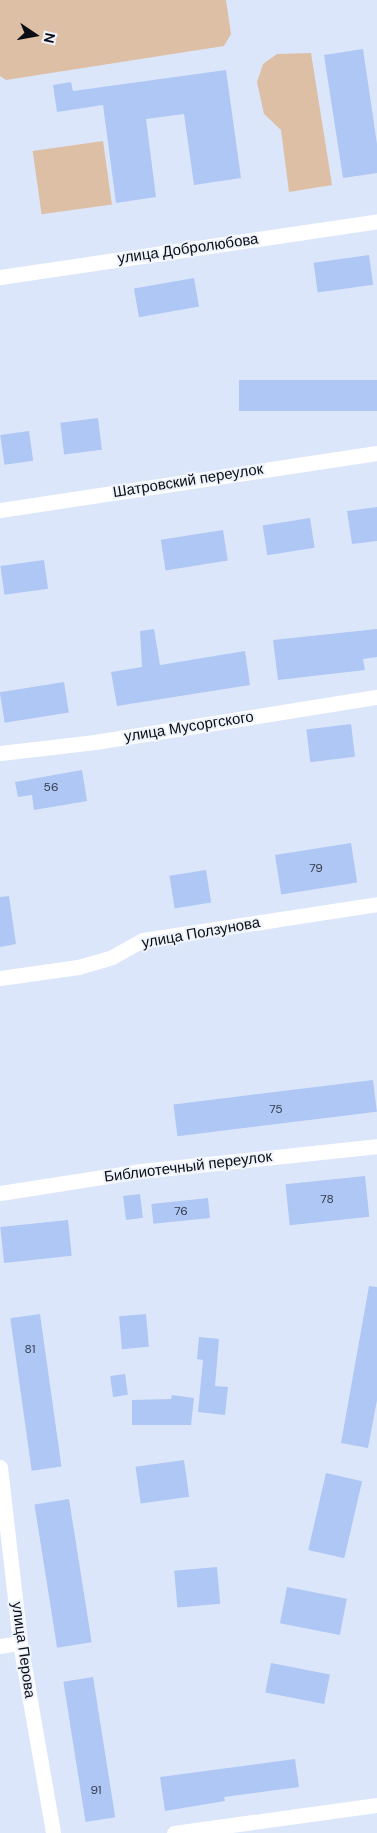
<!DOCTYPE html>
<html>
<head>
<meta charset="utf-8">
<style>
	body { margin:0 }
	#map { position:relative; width:377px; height:1833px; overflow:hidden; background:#dce6fa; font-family:"DM Sans",sans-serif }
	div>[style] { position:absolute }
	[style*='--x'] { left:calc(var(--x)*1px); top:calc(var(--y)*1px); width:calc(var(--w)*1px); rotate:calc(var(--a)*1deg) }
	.green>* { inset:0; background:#dcbfa4; transform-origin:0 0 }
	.building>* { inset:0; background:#afc7f4; transform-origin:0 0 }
	.minor>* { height:15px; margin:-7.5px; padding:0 7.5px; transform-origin:7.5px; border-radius:7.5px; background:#fff }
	span { translate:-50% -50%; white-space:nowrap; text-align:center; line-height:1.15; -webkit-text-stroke:4px #eff3fb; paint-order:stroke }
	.number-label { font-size:12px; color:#333c4c }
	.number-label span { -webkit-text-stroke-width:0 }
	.street-label { font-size:15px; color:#0a0d14 }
	.north { position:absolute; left:10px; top:10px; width:50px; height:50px; -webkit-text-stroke:4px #eff3fb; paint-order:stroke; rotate:102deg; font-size:14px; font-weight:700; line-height:20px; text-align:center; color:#0a0d14 }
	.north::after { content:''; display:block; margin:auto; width:18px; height:22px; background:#0a0d14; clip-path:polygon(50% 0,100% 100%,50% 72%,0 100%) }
</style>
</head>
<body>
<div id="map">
	<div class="green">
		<i style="clip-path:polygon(0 0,226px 0,231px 34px,224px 46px,6px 80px,0 76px)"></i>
		<i style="clip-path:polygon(311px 53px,332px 185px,289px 192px,281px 130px,264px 114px,257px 82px,263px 64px,277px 54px)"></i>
		<i style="left:103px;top:141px;width:64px;height:71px;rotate:82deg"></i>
	</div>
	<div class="building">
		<i style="clip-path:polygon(363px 49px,377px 144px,377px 173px,343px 178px,324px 55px)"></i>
		<i style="clip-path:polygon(226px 70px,241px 178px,194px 185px,184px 114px,146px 119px,156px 197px,116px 203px,103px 105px,57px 112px,53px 85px,71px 82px,73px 91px)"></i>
		<i style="left:369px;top:255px;width:30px;height:56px;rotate:82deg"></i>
		<i style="left:194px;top:278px;width:29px;height:61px;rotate:80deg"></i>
		<i style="left:377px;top:380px;width:31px;height:138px;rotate:90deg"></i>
		<i style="left:98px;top:418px;width:32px;height:38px;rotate:83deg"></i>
		<i style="left:29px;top:431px;width:30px;height:29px;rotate:82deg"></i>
		<i style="clip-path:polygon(377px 507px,377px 541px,352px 544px,347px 511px)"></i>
		<i style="left:310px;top:518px;width:30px;height:48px;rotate:81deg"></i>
		<i style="left:223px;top:530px;width:31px;height:63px;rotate:81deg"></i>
		<i style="left:44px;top:560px;width:29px;height:44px;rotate:82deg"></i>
		<i style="clip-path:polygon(154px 629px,160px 665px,245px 651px,250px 685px,117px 706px,111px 672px,142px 667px,140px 631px)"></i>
		<i style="clip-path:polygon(377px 629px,377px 657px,363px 659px,365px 670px,278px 680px,273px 640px)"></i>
		<i style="left:64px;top:682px;width:31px;height:65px;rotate:81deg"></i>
		<i style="left:351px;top:724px;width:33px;height:45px;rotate:83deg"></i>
		<i style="clip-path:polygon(82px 770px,87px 801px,34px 810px,32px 795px,18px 797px,15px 782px)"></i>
		<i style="left:351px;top:843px;width:40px;height:77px;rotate:81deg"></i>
		<i style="left:206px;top:870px;width:33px;height:37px;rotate:81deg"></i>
		<i style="clip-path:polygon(9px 896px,16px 944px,0 947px,0 897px)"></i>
		<i style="left:373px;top:1080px;width:32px;height:201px;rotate:83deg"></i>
		<i style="left:365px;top:1176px;width:41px;height:80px;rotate:84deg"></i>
		<i style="left:140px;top:1194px;width:24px;height:17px;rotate:83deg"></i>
		<i style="left:208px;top:1198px;width:20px;height:57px;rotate:84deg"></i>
		<i style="left:68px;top:1220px;width:36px;height:68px;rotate:84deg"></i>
		<i style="clip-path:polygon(369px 1286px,377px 1287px,377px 1400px,368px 1448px,341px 1443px)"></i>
		<i style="left:40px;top:1314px;width:154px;height:30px;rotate:82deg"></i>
		<i style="left:146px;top:1314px;width:33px;height:27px;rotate:85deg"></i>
		<i style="clip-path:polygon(199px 1337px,219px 1339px,215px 1386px,228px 1387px,225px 1415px,198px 1412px,203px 1360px,197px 1359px)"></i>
		<i style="left:125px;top:1374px;width:21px;height:15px;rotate:82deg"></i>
		<i style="clip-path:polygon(172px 1395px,194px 1398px,191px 1425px,132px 1425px,132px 1400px,171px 1399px)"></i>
		<i style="left:184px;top:1460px;width:37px;height:49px;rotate:82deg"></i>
		<i style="left:326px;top:1473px;width:37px;height:79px;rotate:13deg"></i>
		<i style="left:69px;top:1499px;width:145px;height:35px;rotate:81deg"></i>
		<i style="left:217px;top:1567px;width:37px;height:43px;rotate:85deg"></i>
		<i style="left:287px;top:1587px;width:61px;height:37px;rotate:11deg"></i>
		<i style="left:271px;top:1663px;width:60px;height:30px;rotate:11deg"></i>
		<i style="left:93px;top:1677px;width:142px;height:30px;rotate:81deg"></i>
		<i style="clip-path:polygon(295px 1759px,299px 1787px,224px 1797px,225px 1801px,165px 1811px,160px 1777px)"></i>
	</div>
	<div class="minor">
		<i style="--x:0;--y:277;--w:381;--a:-8.4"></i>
		<i style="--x:0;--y:510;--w:381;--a:-8.6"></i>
		<i style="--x:0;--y:753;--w:96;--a:-6.6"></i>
		<i style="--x:95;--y:742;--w:286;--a:-9.1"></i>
		<i style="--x:0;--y:978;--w:79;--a:-8"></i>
		<i style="--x:78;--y:967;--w:35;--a:-16"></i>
		<i style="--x:112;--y:957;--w:35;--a:-29"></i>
		<i style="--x:143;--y:940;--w:237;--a:-8.7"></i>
		<i style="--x:0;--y:1193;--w:143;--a:-8.9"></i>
		<i style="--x:141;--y:1171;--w:237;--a:-6"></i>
		<i style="--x:0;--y:1467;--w:177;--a:83.5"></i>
		<i style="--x:20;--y:1643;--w:193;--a:80.1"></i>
		<i style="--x:0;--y:1646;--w:20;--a:-9"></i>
		<i style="--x:174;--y:1833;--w:205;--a:-7.9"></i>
	</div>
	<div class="number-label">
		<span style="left:51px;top:788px">56</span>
		<span style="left:316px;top:869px">79</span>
		<span style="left:276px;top:1110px">75</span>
		<span style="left:327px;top:1200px">78</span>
		<span style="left:181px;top:1212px">76</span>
		<span style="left:30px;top:1350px">81</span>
		<span style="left:96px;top:1791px">91</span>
	</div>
	<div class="street-label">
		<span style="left:188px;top:249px;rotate:-8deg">улица Добролюбова</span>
		<span style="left:188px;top:481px;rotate:-9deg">Шатровский переулок</span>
		<span style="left:189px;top:727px;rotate:-9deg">улица Мусоргского</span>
		<span style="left:201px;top:933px;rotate:-10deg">улица Ползунова</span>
		<span style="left:188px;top:1167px;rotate:-7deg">Библиотечный переулок</span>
		<span style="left:23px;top:1650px;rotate:82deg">улица Перова</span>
	</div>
	<div class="north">N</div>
</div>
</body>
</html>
